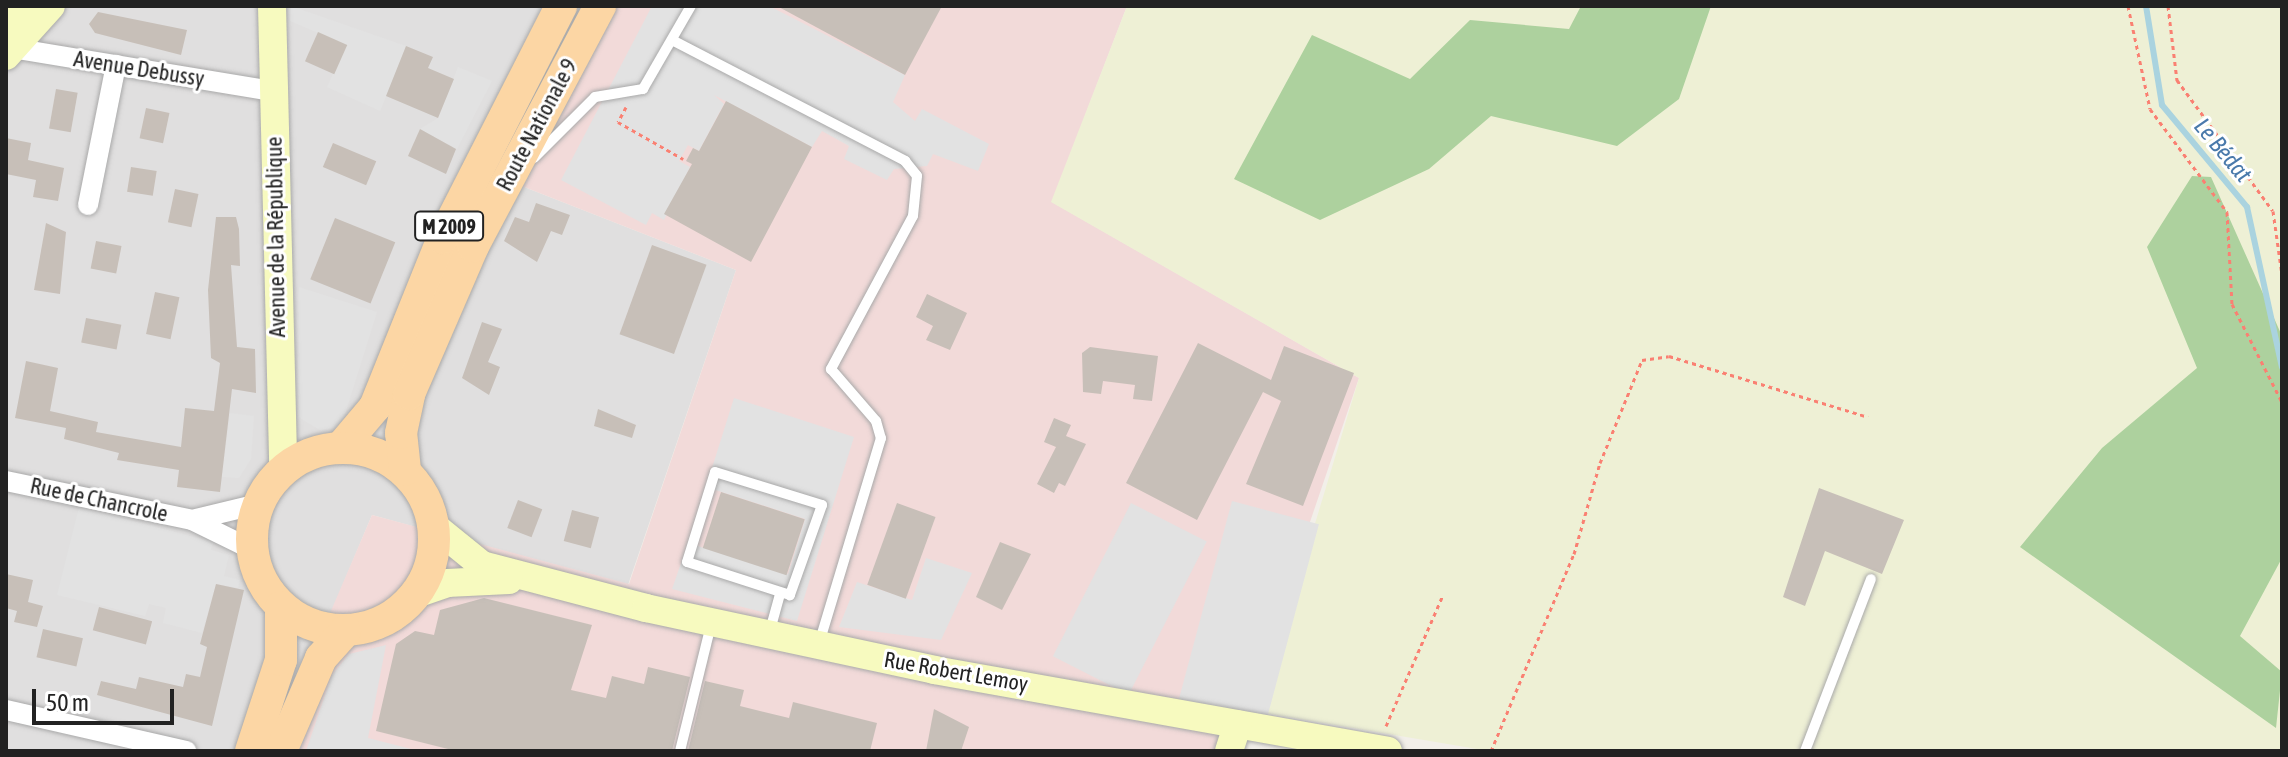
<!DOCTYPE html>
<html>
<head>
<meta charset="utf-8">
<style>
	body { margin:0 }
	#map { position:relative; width:2288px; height:757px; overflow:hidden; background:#f2efe9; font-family:"Asap Condensed",sans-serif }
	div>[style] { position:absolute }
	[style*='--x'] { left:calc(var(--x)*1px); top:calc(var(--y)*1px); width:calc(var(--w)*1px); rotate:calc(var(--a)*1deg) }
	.residential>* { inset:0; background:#e0dfdf }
	.commercial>* { inset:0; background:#f2dad9 }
	.farmland>* { inset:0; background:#eef0d5 }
	.forest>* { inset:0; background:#add19e }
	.parking>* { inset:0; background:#e2e2e2; transform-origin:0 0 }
	.stream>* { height:6px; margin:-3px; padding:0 3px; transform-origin:3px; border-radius:3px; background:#aad3df }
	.building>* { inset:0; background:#c7bfb8; transform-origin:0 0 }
	.path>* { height:3px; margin-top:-1.5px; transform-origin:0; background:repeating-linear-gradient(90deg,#fa8072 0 4px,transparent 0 8px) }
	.roads { filter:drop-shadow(0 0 2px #a9a9a9) drop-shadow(0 0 2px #a9a9a9) }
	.lane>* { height:10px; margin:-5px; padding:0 5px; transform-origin:5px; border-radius:5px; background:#fff }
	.street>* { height:20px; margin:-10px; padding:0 10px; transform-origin:10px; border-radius:10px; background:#fff }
	.secondary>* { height:28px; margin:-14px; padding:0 14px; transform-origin:14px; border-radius:14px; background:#f7fabf }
	.primary>* { height:32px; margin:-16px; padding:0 16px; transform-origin:16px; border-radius:16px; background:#fcd6a4 }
	.primary>.ring { margin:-16px; padding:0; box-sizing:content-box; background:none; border:32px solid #fcd6a4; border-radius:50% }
	span { translate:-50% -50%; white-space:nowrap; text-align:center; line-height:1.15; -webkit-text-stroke:6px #fff; paint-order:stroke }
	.shield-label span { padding:2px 6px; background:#fff; border:2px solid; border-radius:6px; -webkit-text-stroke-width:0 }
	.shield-label { font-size:20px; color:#222; font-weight:700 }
	.street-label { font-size:22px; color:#222 }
	.water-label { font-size:24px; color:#4a7aab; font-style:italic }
	.frame { position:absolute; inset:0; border:8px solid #222; pointer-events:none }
	.scale { position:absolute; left:32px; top:689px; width:142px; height:36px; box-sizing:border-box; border:4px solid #222; border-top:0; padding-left:10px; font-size:24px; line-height:28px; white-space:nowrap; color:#222; -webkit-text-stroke:6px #fff; paint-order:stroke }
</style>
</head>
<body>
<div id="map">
	<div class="residential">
		<i style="clip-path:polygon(6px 6px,601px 6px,514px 183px,736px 270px,628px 585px,372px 515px,273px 751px,6px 751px)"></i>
	</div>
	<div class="commercial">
		<i style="clip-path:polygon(599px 6px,1127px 6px,1052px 202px,1359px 378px,1232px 751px,271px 751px,372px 515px,629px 584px,736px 270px,514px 183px)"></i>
	</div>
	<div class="farmland">
		<i style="clip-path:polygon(1127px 6px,2282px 6px,2282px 751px,1489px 751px,1258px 712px,1359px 378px,1051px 202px)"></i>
	</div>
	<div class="forest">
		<i style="clip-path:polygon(1581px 6px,1711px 6px,1679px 99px,1617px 146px,1491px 116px,1429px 169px,1320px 220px,1234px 179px,1312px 35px,1410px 79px,1470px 20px,1569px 29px)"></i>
		<i style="clip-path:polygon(2192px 176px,2211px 177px,2282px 336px,2282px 558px,2240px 636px,2282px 672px,2276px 728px,2020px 547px,2102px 448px,2197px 368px,2147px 247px)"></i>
	</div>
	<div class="parking">
		<i style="clip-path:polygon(291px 6px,406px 46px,380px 111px,327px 87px,346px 45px,290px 21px)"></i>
		<i style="clip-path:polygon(652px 6px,769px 6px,905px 75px,893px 102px,915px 121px,922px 109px,989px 144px,978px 171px,933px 154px,927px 166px,894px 169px,887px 180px,844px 159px,849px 146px,822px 131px,812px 147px,714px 95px,724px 104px,699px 151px,688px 145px,679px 161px,690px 167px,664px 220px,652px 213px,646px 225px,561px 180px)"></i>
		<i style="clip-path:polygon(458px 67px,492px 81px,457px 149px,420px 129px,438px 118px)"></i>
		<i style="clip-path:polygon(299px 287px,377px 312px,341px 427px,320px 430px,298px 417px)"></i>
		<i style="clip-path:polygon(734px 398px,854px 437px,797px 621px,672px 589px,688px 543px,788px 574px,805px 519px,706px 487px)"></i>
		<i style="clip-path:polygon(230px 413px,254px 416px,251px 459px,239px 478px,222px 477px)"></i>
		<i style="left:1232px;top:501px;width:90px;height:205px;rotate:15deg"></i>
		<i style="left:1131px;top:503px;width:85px;height:172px;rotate:27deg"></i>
		<i style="clip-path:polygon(79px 507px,213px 542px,211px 550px,229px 555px,224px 576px,240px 580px,238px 588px,216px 584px,202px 633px,163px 623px,166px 608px,149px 604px,145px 616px,57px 595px)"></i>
		<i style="clip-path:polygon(926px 558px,972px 573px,941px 640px,839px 627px,857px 582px,912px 600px)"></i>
		<i style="clip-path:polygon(386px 645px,368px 738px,419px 751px,306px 751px,332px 675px,349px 654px)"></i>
	</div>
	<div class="stream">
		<i style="--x:2146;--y:6;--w:100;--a:80.8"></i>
		<i style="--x:2162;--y:105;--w:133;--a:50.2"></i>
		<i style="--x:2247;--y:207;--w:164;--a:77.7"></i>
	</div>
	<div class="building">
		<i style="clip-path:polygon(777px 6px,942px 6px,905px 75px)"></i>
		<i style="clip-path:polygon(98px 12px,187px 30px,181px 55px,95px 33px,89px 24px)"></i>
		<i style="left:318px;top:32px;width:32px;height:32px;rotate:24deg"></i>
		<i style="clip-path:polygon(406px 46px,433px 57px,428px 68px,454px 79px,438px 118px,386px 96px)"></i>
		<i style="left:56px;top:89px;width:22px;height:40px;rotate:10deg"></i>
		<i style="clip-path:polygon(726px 101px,812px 147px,751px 262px,664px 214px,692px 164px,686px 161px,693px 148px,699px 151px)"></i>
		<i style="left:146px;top:108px;width:24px;height:31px;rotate:12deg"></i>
		<i style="clip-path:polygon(420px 129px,456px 149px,446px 174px,408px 156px)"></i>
		<i style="clip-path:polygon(6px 138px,31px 143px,28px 160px,64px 168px,58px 201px,33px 197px,36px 180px,6px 174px)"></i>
		<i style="left:333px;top:143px;width:47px;height:26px;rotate:23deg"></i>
		<i style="left:131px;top:167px;width:26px;height:25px;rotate:9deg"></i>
		<i style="left:175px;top:189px;width:24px;height:34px;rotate:12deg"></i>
		<i style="clip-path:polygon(536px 203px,570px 215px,562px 235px,551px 231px,537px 262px,504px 241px,515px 217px,529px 222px)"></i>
		<i style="clip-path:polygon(216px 217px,236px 217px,239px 229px,240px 266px,231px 265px,237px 347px,255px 349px,256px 393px,232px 389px,220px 492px,177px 487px,179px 470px,117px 460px,119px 453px,64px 439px,66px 428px,15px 418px,26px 361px,58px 368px,50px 411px,98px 422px,96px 432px,181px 447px,185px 408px,214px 411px,220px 363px,211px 358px,208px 290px)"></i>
		<i style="left:335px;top:218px;width:65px;height:66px;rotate:22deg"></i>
		<i style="clip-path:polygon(46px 223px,66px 232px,60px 294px,34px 290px)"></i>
		<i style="left:96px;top:241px;width:26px;height:28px;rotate:11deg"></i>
		<i style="left:652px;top:245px;width:58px;height:95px;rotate:20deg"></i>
		<i style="left:155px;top:292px;width:25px;height:43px;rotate:12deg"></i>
		<i style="clip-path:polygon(927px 294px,967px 313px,950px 350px,926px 340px,933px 326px,916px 317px)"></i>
		<i style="left:86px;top:318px;width:36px;height:25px;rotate:11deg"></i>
		<i style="clip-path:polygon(482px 322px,502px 329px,488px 362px,500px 367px,489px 395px,462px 378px)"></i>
		<i style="clip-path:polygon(1198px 343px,1271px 380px,1284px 346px,1354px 373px,1303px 506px,1246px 484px,1281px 401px,1263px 392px,1197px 520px,1126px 483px)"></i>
		<i style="clip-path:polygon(1090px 347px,1158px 356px,1152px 401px,1133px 399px,1135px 385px,1103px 381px,1101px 394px,1083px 392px,1082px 353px)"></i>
		<i style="clip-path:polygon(598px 409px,636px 425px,632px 438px,594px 426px)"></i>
		<i style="clip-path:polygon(1054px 418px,1071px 425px,1066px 436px,1086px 444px,1065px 486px,1059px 483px,1054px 493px,1037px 484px,1056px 447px,1044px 442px)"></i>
		<i style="clip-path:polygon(1819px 488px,1904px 520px,1882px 574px,1825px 551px,1805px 606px,1783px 597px)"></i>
		<i style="left:721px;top:492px;width:88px;height:59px;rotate:18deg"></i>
		<i style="left:518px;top:500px;width:26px;height:30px;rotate:21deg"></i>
		<i style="left:897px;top:503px;width:41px;height:87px;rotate:20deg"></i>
		<i style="left:572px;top:510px;width:28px;height:32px;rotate:15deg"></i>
		<i style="clip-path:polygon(1000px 542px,1031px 554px,1002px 610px,976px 597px)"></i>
		<i style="clip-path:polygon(6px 574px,33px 580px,28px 602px,43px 606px,37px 627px,14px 622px,17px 611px,6px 608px)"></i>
		<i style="clip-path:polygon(216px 584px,244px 590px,212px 726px,97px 695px,101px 681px,136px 689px,139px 677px,183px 687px,186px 674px,200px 677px,207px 647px,200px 644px)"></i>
		<i style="clip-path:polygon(484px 598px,592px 625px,571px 690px,606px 698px,612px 676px,644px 684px,648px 667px,690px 677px,672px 751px,456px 751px,376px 731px,396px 644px,415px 631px,434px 635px,440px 610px)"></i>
		<i style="left:99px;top:607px;width:55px;height:24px;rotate:15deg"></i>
		<i style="left:43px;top:629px;width:41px;height:29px;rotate:13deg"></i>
		<i style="clip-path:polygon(705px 681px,744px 690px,740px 706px,789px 718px,793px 702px,877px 723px,870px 751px,688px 751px)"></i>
		<i style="clip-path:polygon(934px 709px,969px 727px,961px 751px,926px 751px)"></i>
	</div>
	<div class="path">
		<i style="--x:2128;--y:6;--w:105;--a:77.9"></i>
		<i style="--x:2150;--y:109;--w:129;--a:53.2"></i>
		<i style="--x:2227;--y:212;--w:92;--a:86.9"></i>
		<i style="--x:2232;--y:304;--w:110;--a:63"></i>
		<i style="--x:2168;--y:6;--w:75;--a:83.1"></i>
		<i style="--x:2177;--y:80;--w:162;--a:53.8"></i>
		<i style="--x:2273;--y:211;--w:65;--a:82"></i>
		<i style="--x:626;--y:107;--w:17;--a:118"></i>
		<i style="--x:618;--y:122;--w:75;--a:29.6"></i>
		<i style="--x:1386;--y:726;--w:141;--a:-66.5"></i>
		<i style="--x:1491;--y:751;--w:214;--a:-67.2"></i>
		<i style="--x:1574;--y:554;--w:95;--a:-74.1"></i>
		<i style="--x:1600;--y:463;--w:111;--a:-67.8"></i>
		<i style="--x:1642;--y:360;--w:27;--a:-8"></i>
		<i style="--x:1669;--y:356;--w:208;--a:17"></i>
	</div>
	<div class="roads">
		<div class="lane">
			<i style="--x:672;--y:40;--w:263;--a:27.4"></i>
			<i style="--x:905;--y:161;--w:19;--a:51"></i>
			<i style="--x:917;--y:176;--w:40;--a:95.7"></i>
			<i style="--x:913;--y:216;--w:174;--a:118.2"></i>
			<i style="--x:831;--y:369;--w:69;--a:49.1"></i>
			<i style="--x:876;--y:421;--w:18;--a:74"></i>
			<i style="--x:881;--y:438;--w:215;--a:106.8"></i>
			<i style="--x:534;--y:158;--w:86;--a:-45"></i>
			<i style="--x:595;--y:97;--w:49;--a:-9.5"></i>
			<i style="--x:643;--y:89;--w:96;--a:-60"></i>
			<i style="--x:715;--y:472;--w:112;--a:17.1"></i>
			<i style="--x:822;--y:505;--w:96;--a:109.6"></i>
			<i style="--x:790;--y:595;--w:108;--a:-162.2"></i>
			<i style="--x:687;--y:562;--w:94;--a:-72.7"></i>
			<i style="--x:769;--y:634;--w:41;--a:-74.6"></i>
			<i style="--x:680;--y:751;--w:130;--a:-76.2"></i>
			<i style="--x:1805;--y:751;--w:184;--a:-69"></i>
		</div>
		<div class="street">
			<i style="--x:6;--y:47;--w:271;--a:9.4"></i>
			<i style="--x:88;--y:205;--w:143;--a:-78.7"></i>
			<i style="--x:6;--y:481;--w:190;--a:11.8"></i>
			<i style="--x:192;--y:520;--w:66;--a:26.2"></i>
			<i style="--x:196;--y:519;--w:64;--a:-13.6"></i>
			<i style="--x:6;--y:710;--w:185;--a:12.8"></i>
		</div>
		<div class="secondary">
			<i style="--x:272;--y:6;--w:461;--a:88.6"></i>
			<i style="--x:6;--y:27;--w:28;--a:-49"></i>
			<i style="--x:6;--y:56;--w:67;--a:-48"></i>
			<i style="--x:434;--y:526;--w:62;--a:39.1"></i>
			<i style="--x:482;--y:565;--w:170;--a:14.7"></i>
			<i style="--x:646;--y:608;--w:295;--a:12.1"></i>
			<i style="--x:934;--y:670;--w:461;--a:10.1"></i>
			<i style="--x:413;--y:595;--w:36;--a:-19"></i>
			<i style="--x:447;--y:583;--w:62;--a:-2.8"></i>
			<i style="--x:1229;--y:751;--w:28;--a:-72"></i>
		</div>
		<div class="primary">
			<i style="--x:342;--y:446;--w:51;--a:-49.8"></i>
			<i style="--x:375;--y:407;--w:182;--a:-68.1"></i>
			<i style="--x:443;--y:238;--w:260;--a:-63"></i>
			<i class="ring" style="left:252px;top:448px;width:150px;height:150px"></i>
			<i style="--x:405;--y:470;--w:37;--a:-96"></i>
			<i style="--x:401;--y:433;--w:40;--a:-78"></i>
			<i style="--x:409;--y:394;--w:161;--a:-66.6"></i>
			<i style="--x:473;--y:246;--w:272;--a:-62.1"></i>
			<i style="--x:251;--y:751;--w:96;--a:-71.8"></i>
			<i style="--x:281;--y:660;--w:53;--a:-90"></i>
			<i style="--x:281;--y:751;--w:101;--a:-66.7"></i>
			<i style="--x:321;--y:658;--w:36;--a:-48"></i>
		</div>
	</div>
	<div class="shield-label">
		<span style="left:449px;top:226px">M 2009</span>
	</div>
	<div class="street-label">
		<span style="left:139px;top:69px;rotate:9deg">Avenue Debussy</span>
		<span style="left:537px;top:125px;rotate:-62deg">Route Nationale 9</span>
		<span style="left:276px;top:237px;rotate:-91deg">Avenue de la République</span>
		<span style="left:99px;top:500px;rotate:12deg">Rue de Chancrole</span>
		<span style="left:956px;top:672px;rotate:10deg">Rue Robert Lemoy</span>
	</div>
	<div class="water-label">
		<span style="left:2223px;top:150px;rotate:50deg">Le Bédat</span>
	</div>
	<div class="frame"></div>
	<div class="scale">50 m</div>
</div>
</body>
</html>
